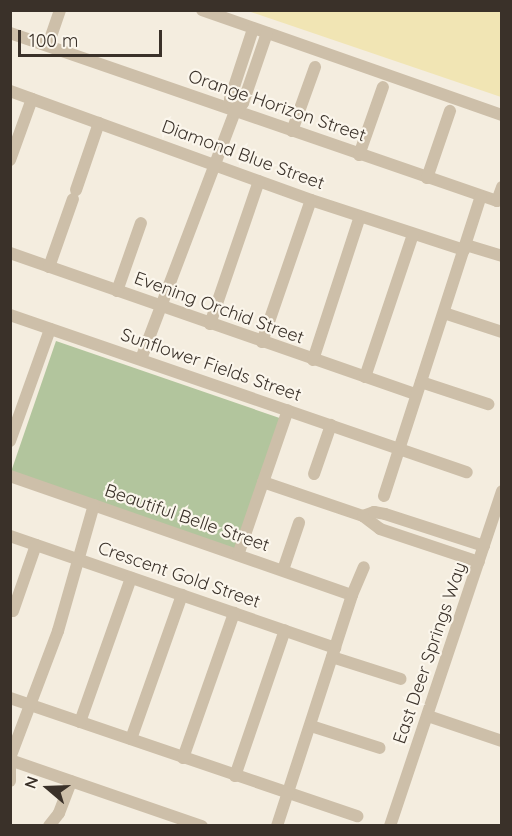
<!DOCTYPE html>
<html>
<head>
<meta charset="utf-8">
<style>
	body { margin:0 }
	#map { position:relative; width:512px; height:836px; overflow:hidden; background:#f4eddf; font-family:Quicksand,sans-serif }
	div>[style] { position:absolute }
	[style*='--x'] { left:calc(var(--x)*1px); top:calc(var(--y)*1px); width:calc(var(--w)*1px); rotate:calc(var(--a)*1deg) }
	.green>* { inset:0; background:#b2c59d; transform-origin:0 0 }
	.sand>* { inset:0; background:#f1e5b4 }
	.minor>* { height:12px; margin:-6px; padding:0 6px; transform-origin:6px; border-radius:6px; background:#cdbfa9 }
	span { translate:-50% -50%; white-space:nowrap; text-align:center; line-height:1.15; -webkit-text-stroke:4.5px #fbf6ec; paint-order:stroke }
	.street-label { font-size:18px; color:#3a3129 }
	.frame { position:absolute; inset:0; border:12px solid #3a3129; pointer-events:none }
	.north { position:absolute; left:18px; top:758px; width:60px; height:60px; -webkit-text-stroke:4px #fbf6ec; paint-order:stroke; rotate:289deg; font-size:16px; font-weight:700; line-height:24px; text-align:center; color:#3a3129 }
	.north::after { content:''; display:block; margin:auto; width:21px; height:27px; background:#3a3129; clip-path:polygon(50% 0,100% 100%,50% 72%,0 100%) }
	.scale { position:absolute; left:18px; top:30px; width:144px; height:27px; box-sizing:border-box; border:3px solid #3a3129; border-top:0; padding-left:8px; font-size:18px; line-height:21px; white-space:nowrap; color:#3a3129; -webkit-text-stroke:4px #fbf6ec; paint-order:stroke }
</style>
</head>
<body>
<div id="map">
	<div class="green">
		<i style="left:56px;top:341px;width:238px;height:139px;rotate:19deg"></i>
	</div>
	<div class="sand">
		<i style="clip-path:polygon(248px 11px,501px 11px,501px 97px)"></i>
	</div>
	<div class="minor">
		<i style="--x:202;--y:10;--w:318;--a:19.3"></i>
		<i style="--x:10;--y:33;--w:515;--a:19.03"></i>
		<i style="--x:497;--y:201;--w:15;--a:-70"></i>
		<i style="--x:48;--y:45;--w:37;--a:-71"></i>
		<i style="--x:10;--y:91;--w:320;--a:19.9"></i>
		<i style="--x:311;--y:200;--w:161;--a:18.1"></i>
		<i style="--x:235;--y:112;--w:14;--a:-111"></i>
		<i style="--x:230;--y:99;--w:74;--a:-71.8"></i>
		<i style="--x:292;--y:131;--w:68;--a:-70.2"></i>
		<i style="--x:359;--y:155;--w:72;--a:-70.6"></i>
		<i style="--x:10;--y:160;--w:65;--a:-70.2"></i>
		<i style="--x:427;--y:178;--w:71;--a:-71.1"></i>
		<i style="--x:76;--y:190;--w:71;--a:-71.1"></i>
		<i style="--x:466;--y:245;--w:38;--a:17"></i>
		<i style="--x:10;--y:253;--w:430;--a:19.2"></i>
		<i style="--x:49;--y:267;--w:72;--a:-70.6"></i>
		<i style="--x:117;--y:291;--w:72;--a:-70.6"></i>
		<i style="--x:444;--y:313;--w:61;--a:18.1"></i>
		<i style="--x:10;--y:315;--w:483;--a:19"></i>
		<i style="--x:210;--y:324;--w:151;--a:-71.1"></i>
		<i style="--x:262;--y:342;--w:150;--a:-71"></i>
		<i style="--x:141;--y:359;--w:264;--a:-69.2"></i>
		<i style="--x:235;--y:112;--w:12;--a:-48"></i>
		<i style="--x:243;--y:103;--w:74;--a:-71.1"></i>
		<i style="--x:313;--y:360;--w:151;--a:-71.9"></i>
		<i style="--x:365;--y:377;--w:151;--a:-71.4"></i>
		<i style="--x:421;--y:382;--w:71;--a:18.2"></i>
		<i style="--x:10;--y:441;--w:119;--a:-70.3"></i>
		<i style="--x:314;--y:474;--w:52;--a:-70.9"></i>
		<i style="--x:10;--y:476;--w:362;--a:19.2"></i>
		<i style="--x:263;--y:482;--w:106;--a:18.8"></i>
		<i style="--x:363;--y:516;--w:21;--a:37"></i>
		<i style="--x:380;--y:529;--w:104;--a:18.4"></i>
		<i style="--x:384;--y:496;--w:315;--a:-72.1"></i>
		<i style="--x:363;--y:516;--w:12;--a:-20"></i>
		<i style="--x:374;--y:512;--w:11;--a:10"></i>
		<i style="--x:385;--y:514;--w:104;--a:17.9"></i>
		<i style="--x:10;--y:536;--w:344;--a:19"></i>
		<i style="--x:238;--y:555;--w:153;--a:-71"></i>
		<i style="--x:283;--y:570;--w:50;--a:-71.2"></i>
		<i style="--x:13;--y:611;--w:70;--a:-70.8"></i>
		<i style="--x:332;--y:657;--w:72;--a:17.7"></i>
		<i style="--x:10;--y:698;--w:367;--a:18.8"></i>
		<i style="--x:428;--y:716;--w:78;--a:18.7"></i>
		<i style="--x:80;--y:722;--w:153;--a:-70.5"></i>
		<i style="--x:311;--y:726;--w:72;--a:17.7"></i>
		<i style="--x:131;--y:739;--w:153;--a:-70.5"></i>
		<i style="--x:10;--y:758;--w:136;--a:-69.3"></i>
		<i style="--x:58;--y:631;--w:131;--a:-74.1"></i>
		<i style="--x:183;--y:758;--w:154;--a:-70.6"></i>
		<i style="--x:10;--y:760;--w:203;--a:19"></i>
		<i style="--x:10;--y:764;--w:17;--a:90"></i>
		<i style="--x:235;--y:776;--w:154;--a:-71.1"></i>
		<i style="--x:49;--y:826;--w:16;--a:-52"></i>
		<i style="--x:59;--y:813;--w:34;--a:-69"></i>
		<i style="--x:277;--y:826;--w:243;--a:-72"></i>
		<i style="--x:352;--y:595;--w:30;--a:-67"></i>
		<i style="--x:390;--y:826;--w:353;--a:-71.5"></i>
	</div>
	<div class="street-label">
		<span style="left:277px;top:106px;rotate:19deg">Orange Horizon Street</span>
		<span style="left:243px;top:155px;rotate:20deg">Diamond Blue Street</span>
		<span style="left:219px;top:308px;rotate:20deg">Evening Orchid Street</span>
		<span style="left:211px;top:365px;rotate:19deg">Sunflower Fields Street</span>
		<span style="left:187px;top:518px;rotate:19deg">Beautiful Belle Street</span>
		<span style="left:179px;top:575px;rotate:19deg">Crescent Gold Street</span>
		<span style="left:430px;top:653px;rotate:-71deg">East Deer Springs Way</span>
	</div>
	<div class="frame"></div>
	<div class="north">N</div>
	<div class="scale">100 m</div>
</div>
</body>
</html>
